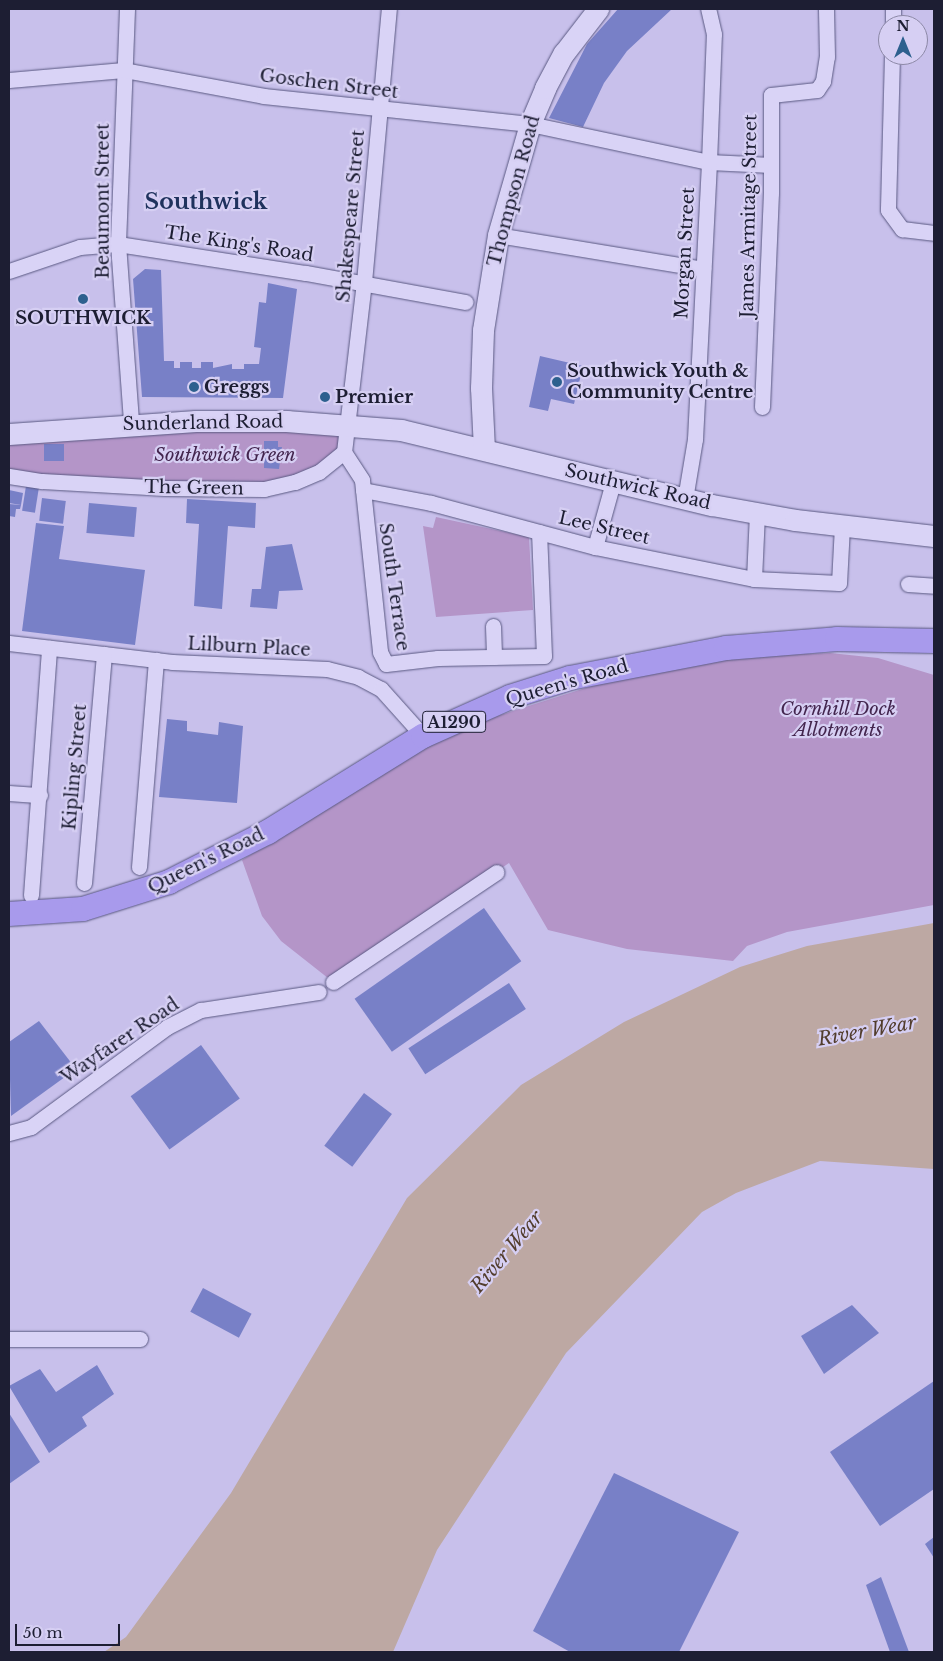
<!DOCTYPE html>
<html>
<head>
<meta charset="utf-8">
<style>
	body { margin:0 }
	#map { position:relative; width:943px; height:1661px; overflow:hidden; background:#c8c0eb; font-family:"Libre Baskerville",serif }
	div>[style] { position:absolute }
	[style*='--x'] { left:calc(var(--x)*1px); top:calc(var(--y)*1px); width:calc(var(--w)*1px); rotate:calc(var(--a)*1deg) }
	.green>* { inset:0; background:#b495c8 }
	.water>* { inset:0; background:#bda8a3 }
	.building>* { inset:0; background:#7880c7; transform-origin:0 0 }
	.roads { filter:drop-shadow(0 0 1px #5a5982) drop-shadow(0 0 1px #5a5982) }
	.street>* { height:15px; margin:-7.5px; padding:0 7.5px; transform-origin:7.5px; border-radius:7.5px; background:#d9d3f6 }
	.secondary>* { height:21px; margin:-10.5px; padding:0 10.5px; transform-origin:10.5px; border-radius:10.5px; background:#d9d3f6 }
	.primary>* { height:24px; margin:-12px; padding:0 12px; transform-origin:12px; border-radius:12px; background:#a89aec }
	.dots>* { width:14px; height:14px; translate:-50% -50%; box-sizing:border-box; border:2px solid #d6cff3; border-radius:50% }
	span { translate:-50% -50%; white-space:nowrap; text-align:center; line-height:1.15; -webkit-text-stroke:4.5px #d6cff3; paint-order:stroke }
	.shield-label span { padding:1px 4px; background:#d6cff3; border:1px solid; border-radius:4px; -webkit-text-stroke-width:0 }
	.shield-label { font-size:16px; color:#1d1e33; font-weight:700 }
	.street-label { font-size:18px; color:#1d1e33 }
	.poi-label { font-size:18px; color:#1d1e33; font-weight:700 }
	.left { translate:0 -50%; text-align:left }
	.park-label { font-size:18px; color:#43254e; font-style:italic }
	.water-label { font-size:19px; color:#523d2d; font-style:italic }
	.district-label { font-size:22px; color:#1f325d; font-weight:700 }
	.frame { position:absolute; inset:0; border:10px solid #1d1e33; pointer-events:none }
	.north { position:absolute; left:878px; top:15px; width:50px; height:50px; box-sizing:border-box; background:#d6cff3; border:1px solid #8c88a6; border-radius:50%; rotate:0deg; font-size:14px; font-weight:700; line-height:20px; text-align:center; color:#1d1e33 }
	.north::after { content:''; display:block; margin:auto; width:18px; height:22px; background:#2d608e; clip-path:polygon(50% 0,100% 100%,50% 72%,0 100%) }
	.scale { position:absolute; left:15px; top:1624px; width:105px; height:22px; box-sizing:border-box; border:2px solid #1d1e33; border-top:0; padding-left:6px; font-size:15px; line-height:18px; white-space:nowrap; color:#1d1e33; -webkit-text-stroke:4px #d6cff3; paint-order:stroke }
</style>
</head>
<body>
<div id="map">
	<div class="green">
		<i style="clip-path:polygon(348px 426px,344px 452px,319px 472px,263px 489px,9px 476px,9px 434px)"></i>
		<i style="clip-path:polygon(436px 517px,529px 537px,533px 610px,436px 617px,423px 526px,433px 528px)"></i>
		<i style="clip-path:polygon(830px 653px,878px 658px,934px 675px,934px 905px,787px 932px,747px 946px,733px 961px,627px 949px,548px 930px,509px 863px,333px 982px,281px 941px,262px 916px,242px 860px,428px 745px,475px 723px,592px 686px,707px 662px,753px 656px)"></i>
	</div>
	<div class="water">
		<i style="clip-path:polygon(934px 923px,934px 1169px,820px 1161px,736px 1193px,702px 1212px,566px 1353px,437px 1550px,393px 1652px,104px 1652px,126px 1637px,231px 1493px,407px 1198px,521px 1085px,624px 1022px,740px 967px,807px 946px)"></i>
	</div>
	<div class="building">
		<i style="clip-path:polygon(618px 9px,672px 9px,627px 51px,604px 83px,583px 127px,549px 118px,587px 44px)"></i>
		<i style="clip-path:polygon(145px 269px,161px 270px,164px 361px,174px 361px,174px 368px,180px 368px,180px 362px,192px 362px,192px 368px,201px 368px,201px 362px,213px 362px,213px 368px,232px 364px,232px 369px,244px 369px,244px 364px,259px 364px,261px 348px,254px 347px,259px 302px,266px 303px,268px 283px,297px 289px,283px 398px,142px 397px,133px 279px)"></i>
		<i style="clip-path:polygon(540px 356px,583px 366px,574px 404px,551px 399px,548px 411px,529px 407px)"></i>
		<i style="clip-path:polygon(264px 441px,278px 441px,278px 447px,282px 447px,279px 469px,264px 468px)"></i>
		<i style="left:44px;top:444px;width:20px;height:17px"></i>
		<i style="left:26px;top:486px;width:13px;height:25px;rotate:9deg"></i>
		<i style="clip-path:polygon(9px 490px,23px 493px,21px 505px,9px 503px)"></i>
		<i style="left:42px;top:498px;width:24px;height:23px;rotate:7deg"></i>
		<i style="clip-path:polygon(187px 499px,256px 503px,255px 528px,228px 526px,222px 609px,194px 606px,199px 524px,186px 523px)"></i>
		<i style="left:89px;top:503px;width:48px;height:30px;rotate:5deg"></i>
		<i style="clip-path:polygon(9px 504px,21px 505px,20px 509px,16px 509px,15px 517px,9px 516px)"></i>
		<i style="clip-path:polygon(36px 523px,64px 526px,59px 559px,145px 570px,135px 645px,22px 631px)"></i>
		<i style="clip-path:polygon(292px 544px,303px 590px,279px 591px,277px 609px,250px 607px,252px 589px,261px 589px,266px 547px)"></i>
		<i style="clip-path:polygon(167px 719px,187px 721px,187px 731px,218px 735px,219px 722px,243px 726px,237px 803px,159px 797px)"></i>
		<i style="left:484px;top:908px;width:65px;height:158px;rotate:55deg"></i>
		<i style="left:509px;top:983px;width:31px;height:120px;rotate:57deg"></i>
		<i style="clip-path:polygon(39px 1021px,76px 1069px,11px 1116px,9px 1042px)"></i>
		<i style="left:201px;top:1045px;width:66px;height:87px;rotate:54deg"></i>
		<i style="left:364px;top:1093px;width:35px;height:66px;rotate:37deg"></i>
		<i style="left:203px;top:1288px;width:55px;height:27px;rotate:28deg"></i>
		<i style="clip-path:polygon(852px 1305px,879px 1333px,824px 1374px,801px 1336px)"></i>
		<i style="clip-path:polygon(97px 1365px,114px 1394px,82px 1417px,87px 1426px,49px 1453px,9px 1386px,40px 1369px,56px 1392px)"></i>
		<i style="clip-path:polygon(934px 1381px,934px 1489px,880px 1526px,830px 1452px)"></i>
		<i style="clip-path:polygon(9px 1413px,40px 1462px,9px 1484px)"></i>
		<i style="clip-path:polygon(614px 1473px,739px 1532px,679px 1652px,570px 1652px,533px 1631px)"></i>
		<i style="clip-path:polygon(934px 1537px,934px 1558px,925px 1544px)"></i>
		<i style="clip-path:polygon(881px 1577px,909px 1652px,890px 1652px,866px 1585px)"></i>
	</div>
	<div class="roads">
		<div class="street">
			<i style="--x:127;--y:9;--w:235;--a:92.2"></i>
			<i style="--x:118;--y:244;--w:179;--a:85.8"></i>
			<i style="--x:893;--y:25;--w:16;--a:-90"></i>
			<i style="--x:892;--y:55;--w:155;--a:91.5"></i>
			<i style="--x:888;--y:210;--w:24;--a:54"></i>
			<i style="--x:902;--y:229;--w:32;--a:7"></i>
			<i style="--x:9;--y:80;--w:115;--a:-5"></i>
			<i style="--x:124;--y:70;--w:142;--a:10.5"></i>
			<i style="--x:264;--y:96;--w:267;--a:6"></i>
			<i style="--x:530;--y:124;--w:183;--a:12"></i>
			<i style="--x:709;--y:162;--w:62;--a:2.8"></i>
			<i style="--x:498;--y:235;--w:208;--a:9.4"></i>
			<i style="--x:9;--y:271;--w:75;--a:-18.7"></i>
			<i style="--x:80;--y:247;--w:38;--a:-5"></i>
			<i style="--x:118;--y:244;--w:190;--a:8.8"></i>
			<i style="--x:306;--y:273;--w:162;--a:10.3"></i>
			<i style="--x:762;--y:407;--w:214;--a:-87.6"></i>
			<i style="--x:771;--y:193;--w:98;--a:-90"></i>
			<i style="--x:771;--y:95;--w:46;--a:-6.2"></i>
			<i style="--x:817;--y:90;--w:11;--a:-56"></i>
			<i style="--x:823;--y:81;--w:24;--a:-81"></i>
			<i style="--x:827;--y:57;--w:48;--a:-91.2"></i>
			<i style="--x:344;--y:452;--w:33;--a:57"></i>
			<i style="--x:362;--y:480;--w:173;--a:84"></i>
			<i style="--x:380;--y:652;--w:13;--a:63"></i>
			<i style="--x:386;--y:664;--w:52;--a:-6.6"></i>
			<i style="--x:438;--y:658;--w:106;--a:-1.1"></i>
			<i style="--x:544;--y:656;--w:124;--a:-92.3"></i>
			<i style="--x:9;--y:476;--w:33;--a:9"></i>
			<i style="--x:42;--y:481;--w:124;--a:3.2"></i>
			<i style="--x:166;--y:488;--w:98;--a:0.6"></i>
			<i style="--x:264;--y:489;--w:32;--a:-13"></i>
			<i style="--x:295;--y:482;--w:26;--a:-23"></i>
			<i style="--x:319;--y:472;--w:32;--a:-39"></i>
			<i style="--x:344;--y:452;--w:171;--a:-83.3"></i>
			<i style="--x:364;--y:282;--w:274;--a:-84.8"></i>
			<i style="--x:363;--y:490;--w:69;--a:10.8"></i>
			<i style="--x:431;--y:503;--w:170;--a:15"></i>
			<i style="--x:595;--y:547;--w:162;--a:11.4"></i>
			<i style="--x:754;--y:579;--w:85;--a:2.7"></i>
			<i style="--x:839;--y:583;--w:57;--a:-87"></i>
			<i style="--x:685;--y:499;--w:61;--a:-80.5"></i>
			<i style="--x:695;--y:439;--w:277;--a:-87.1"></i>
			<i style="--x:709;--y:162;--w:128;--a:-87.8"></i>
			<i style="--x:714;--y:34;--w:26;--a:-103"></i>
			<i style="--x:595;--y:547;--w:67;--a:-74.5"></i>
			<i style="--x:754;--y:579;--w:66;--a:-87.4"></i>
			<i style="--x:908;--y:584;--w:26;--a:4"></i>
			<i style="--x:493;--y:626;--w:31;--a:88"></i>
			<i style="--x:9;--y:643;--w:164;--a:6.6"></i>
			<i style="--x:172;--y:662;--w:155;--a:2.6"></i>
			<i style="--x:327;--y:669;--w:32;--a:14"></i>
			<i style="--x:358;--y:677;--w:26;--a:28"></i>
			<i style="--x:381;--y:689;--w:63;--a:48.2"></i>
			<i style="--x:9;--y:793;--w:31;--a:4"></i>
			<i style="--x:139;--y:867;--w:208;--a:-85.3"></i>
			<i style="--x:84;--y:883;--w:230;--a:-85"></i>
			<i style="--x:31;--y:895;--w:248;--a:-85.8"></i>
			<i style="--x:333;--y:982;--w:197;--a:-33.9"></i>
			<i style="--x:9;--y:1133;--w:23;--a:-15"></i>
			<i style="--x:31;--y:1127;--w:169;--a:-36.3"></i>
			<i style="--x:167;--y:1027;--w:38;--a:-27"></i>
			<i style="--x:201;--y:1010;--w:119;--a:-8.7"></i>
			<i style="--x:9;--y:1339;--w:131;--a:0"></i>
		</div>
		<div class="secondary">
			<i style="--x:9;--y:434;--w:187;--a:-4"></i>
			<i style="--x:196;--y:421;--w:91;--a:0"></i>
			<i style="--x:287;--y:421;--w:114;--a:4.5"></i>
			<i style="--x:401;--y:430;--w:320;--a:13.6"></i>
			<i style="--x:712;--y:505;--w:84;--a:10.2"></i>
			<i style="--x:795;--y:520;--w:140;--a:6.6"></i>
			<i style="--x:484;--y:449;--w:61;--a:-92.8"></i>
			<i style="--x:481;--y:388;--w:58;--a:-88"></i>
			<i style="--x:483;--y:330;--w:96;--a:-81"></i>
			<i style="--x:498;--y:235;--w:116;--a:-73.9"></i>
			<i style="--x:530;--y:124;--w:39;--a:-67"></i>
			<i style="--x:545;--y:88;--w:40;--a:-62"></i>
			<i style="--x:564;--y:53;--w:56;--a:-52.3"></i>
		</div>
		<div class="primary">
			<i style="--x:9;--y:914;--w:74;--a:-3.9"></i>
			<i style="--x:83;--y:909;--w:90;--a:-17.4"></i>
			<i style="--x:169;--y:882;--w:111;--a:-26.8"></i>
			<i style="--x:268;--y:832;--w:182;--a:-31.8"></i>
			<i style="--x:423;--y:736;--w:95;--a:-24.1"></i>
			<i style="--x:510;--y:697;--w:63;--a:-17.6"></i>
			<i style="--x:570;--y:678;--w:159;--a:-10.9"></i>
			<i style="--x:726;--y:648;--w:111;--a:-4.6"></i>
			<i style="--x:837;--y:639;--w:97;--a:1.2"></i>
		</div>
	</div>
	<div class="dots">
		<i style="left:83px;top:299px;background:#2d608e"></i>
		<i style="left:557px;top:382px;background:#2d608e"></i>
		<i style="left:194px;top:387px;background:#2d608e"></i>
		<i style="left:325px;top:397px;background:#2d608e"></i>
	</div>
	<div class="shield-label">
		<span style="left:454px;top:722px">A1290</span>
	</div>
	<div class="street-label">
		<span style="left:329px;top:84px;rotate:7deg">Goschen Street</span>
		<span style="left:514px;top:191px;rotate:-75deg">Thompson Road</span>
		<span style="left:103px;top:201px;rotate:-90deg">Beaumont Street</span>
		<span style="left:351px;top:216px;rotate:-85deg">Shakespeare Street</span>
		<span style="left:749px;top:216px;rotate:-89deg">James Armitage Street</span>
		<span style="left:239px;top:244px;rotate:9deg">The King's Road</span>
		<span style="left:685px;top:253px;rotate:-87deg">Morgan Street</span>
		<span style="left:203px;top:423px;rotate:-1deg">Sunderland Road</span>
		<span style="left:638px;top:487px;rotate:13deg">Southwick Road</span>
		<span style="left:194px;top:488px;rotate:1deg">The Green</span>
		<span style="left:604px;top:528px;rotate:13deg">Lee Street</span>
		<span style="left:394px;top:587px;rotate:82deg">South Terrace</span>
		<span style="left:249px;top:647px;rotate:3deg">Lilburn Place</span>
		<span style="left:567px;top:683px;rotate:-16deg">Queen's Road</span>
		<span style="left:75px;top:767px;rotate:-85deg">Kipling Street</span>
		<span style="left:206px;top:861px;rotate:-26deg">Queen's Road</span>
		<span style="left:120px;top:1041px;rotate:-34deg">Wayfarer Road</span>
	</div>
	<div class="poi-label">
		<span style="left:83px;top:318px">SOUTHWICK</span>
		<span class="left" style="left:567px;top:382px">Southwick Youth &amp;<br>Community Centre</span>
		<span class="left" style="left:204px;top:387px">Greggs</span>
		<span class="left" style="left:335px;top:397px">Premier</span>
	</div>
	<div class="park-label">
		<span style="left:225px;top:455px">Southwick Green</span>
		<span style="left:838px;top:720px">Cornhill Dock<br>Allotments</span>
	</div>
	<div class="water-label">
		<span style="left:867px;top:1031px;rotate:-10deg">River Wear</span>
		<span style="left:507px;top:1252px;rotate:-50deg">River Wear</span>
	</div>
	<div class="district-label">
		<span style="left:206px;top:202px">Southwick</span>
	</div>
	<div class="frame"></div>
	<div class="north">N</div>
	<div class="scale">50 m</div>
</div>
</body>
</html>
